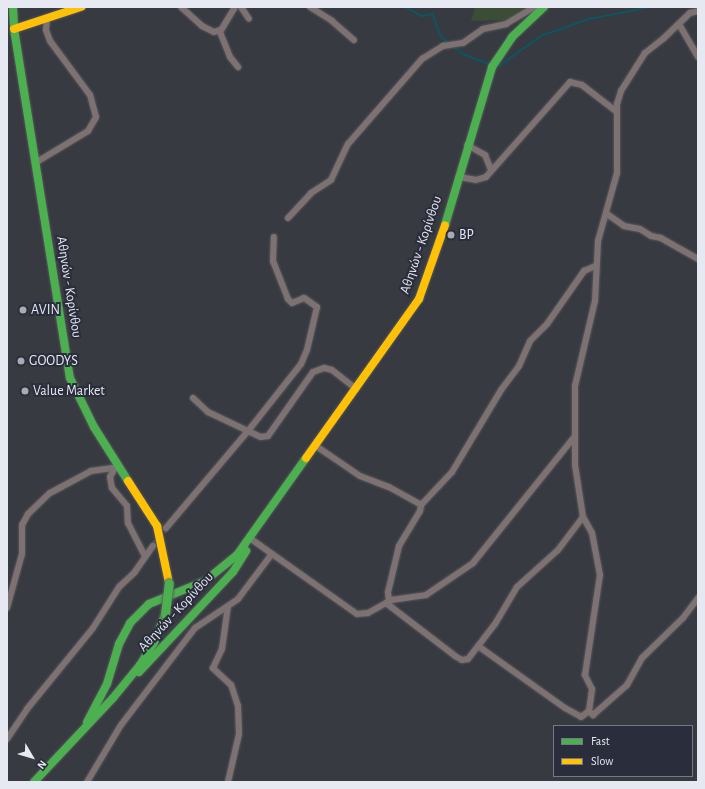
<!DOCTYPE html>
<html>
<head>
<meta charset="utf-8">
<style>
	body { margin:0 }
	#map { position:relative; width:705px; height:789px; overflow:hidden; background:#383a41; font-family:"Alegreya Sans",sans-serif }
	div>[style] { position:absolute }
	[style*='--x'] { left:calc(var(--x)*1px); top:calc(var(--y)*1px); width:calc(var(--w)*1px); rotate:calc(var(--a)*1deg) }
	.green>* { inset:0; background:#3b4c37 }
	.stream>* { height:1.5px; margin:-0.75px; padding:0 0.75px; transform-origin:0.75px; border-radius:0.75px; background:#0c5562 }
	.street-tunnel>* { height:6px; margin-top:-3px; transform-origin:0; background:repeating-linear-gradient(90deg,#52545c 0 6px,transparent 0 9px) }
	.roads { filter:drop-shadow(0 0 1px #55575c) drop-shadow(0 0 1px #55575c) }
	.street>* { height:6px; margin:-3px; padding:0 3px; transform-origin:3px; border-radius:3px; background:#7d7172 }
	.fast>* { height:8px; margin:-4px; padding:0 4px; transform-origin:4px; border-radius:4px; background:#4caf50 }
	.slow>* { height:8px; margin:-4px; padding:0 4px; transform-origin:4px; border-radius:4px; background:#ffc107 }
	.bridges { filter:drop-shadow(0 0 1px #55575c) drop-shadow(0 0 1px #55575c) }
	.fast-bridge>* { height:9px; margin:-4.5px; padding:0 4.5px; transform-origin:4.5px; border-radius:4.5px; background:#4caf50 }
	.dots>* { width:11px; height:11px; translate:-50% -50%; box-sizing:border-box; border:2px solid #2a2d3b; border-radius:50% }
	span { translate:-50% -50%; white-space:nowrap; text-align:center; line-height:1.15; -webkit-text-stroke:4px #2a2d3b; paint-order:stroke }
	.poi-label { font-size:14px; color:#e6e8f2 }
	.left { translate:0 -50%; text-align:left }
	.street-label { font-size:14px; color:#e6e8f2 }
	.frame { position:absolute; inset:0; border:8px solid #e6e8f2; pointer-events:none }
	.legend { position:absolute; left:553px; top:725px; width:140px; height:52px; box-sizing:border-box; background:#2a2d3b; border:1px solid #757884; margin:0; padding:5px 7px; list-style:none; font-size:12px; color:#e6e8f2 }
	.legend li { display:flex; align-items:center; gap:8px; height:20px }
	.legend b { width:20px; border:1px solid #757884 }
	.north { position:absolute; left:12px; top:737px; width:40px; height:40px; -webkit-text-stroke:3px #2a2d3b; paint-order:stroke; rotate:128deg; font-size:11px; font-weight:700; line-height:16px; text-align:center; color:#e6e8f2 }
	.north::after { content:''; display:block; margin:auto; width:14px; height:18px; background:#e6e8f2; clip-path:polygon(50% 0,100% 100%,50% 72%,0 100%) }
</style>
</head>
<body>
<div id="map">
	<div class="green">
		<i style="clip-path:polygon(475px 7px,530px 7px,508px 20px,471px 21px)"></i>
	</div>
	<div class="stream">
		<i style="--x:405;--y:7;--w:19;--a:28"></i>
		<i style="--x:422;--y:16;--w:11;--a:-10"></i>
		<i style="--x:433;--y:14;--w:23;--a:70"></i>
		<i style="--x:441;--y:36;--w:11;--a:41"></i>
		<i style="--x:455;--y:47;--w:11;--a:41"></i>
		<i style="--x:463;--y:54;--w:28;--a:21"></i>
		<i style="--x:498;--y:67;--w:53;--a:-35.8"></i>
		<i style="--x:541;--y:36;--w:51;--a:-19.5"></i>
		<i style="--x:589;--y:19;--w:63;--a:-11"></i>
	</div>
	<div class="street-tunnel">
		<i style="--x:153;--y:546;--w:22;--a:-54"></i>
	</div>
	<div class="roads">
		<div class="street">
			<i style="--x:181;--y:7;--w:28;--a:42"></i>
			<i style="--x:202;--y:26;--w:13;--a:27"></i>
			<i style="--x:214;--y:32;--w:6;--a:-18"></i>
			<i style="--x:235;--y:7;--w:29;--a:121"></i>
			<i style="--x:220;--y:32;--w:27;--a:68"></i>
			<i style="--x:230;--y:57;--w:13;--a:51"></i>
			<i style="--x:241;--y:7;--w:14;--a:56"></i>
			<i style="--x:310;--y:7;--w:26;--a:32"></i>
			<i style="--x:332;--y:21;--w:29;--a:41"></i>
			<i style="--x:679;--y:24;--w:38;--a:60"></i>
			<i style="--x:467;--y:145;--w:21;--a:29"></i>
			<i style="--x:485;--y:155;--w:16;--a:68"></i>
			<i style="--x:35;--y:163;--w:62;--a:-31.1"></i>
			<i style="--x:88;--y:131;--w:16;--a:-60"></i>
			<i style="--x:96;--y:117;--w:23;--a:-105"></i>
			<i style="--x:90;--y:95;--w:67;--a:-126.5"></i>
			<i style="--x:50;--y:41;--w:12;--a:-110"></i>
			<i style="--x:46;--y:30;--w:11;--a:-85"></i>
			<i style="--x:458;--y:177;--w:18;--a:9"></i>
			<i style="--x:476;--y:180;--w:10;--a:-17"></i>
			<i style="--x:486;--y:177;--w:127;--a:-48.5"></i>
			<i style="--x:570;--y:82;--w:12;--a:14"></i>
			<i style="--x:582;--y:85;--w:44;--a:37.6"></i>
			<i style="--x:607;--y:214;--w:21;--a:35"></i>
			<i style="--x:624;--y:226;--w:16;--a:11"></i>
			<i style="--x:640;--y:229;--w:13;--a:32"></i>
			<i style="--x:651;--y:236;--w:10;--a:11"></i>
			<i style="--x:661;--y:238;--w:43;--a:29.6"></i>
			<i style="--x:288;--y:218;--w:34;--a:-47"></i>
			<i style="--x:311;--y:193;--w:24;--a:-33"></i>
			<i style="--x:331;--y:180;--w:40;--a:-65"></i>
			<i style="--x:348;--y:144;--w:113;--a:-49"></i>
			<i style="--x:422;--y:59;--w:25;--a:-32"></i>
			<i style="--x:443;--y:46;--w:20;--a:-9"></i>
			<i style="--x:463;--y:43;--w:24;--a:-35"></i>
			<i style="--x:483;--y:29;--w:24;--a:-12"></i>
			<i style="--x:506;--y:24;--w:33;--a:-31"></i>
			<i style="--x:193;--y:398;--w:21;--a:43"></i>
			<i style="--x:208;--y:412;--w:44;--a:25.4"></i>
			<i style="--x:248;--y:431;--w:85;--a:-51.7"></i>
			<i style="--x:301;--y:364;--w:15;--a:-67"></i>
			<i style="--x:307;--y:350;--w:44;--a:-76.9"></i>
			<i style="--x:317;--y:307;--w:16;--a:-145"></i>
			<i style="--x:304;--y:298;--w:13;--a:157"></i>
			<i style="--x:292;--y:303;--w:6;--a:-135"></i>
			<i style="--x:288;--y:299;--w:41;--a:-111.5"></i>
			<i style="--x:273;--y:261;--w:24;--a:-88"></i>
			<i style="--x:316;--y:446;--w:53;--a:34.3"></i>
			<i style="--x:360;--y:476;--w:31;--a:21"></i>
			<i style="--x:389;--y:487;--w:37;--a:29"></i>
			<i style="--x:421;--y:505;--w:6;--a:99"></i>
			<i style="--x:420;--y:511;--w:41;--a:121"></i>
			<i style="--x:399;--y:546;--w:47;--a:103.4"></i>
			<i style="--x:388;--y:592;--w:9;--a:84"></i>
			<i style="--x:115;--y:468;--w:10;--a:119"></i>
			<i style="--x:110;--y:477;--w:11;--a:80"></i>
			<i style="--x:112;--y:488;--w:23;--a:50"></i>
			<i style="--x:127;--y:506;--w:17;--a:87"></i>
			<i style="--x:128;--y:523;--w:38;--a:63"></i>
			<i style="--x:421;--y:505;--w:45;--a:-46.8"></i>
			<i style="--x:452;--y:472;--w:96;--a:-59.1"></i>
			<i style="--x:501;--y:390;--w:30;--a:-53"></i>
			<i style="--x:519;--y:366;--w:27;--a:-66"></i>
			<i style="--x:530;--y:341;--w:24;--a:-45"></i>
			<i style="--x:547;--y:324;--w:65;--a:-55.1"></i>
			<i style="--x:584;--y:271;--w:12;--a:-24"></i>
			<i style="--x:166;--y:528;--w:127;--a:-49.8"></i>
			<i style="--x:248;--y:431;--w:14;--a:25"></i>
			<i style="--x:261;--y:437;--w:7;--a:-8"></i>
			<i style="--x:268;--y:436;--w:78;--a:-54.9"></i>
			<i style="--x:313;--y:372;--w:12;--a:-20"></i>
			<i style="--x:324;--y:368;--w:8;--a:14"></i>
			<i style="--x:332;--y:370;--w:31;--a:38"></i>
			<i style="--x:251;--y:539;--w:130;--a:35.3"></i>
			<i style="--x:357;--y:614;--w:11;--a:-5"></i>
			<i style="--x:368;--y:613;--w:26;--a:-29"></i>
			<i style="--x:391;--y:600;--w:35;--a:-8"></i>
			<i style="--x:426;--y:595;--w:57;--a:-34.2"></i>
			<i style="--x:473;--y:563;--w:163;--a:-51.2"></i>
			<i style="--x:386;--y:603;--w:87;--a:37.5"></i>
			<i style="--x:455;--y:656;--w:8;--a:30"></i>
			<i style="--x:462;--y:660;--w:6;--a:-9"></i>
			<i style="--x:468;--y:659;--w:44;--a:-52.4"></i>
			<i style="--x:495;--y:624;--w:43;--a:-59.3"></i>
			<i style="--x:517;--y:587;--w:55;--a:-42.1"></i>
			<i style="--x:558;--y:550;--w:41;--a:-52.9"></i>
			<i style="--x:7;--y:608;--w:56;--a:-74.5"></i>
			<i style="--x:22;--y:554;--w:29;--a:-90"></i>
			<i style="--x:22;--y:525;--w:13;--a:-61"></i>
			<i style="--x:28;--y:514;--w:30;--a:-44"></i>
			<i style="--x:50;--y:493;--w:47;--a:-28.2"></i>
			<i style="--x:91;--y:471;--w:29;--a:-8"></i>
			<i style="--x:478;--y:646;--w:107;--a:35.5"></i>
			<i style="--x:565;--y:708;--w:18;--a:29"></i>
			<i style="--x:581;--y:717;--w:10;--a:-37"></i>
			<i style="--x:589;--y:711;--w:22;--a:-82"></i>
			<i style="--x:592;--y:689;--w:16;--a:-117"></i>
			<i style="--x:585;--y:675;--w:101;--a:-81.5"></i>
			<i style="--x:600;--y:575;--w:43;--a:-100.8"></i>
			<i style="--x:592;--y:533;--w:18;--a:-119"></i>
			<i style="--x:583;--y:517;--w:53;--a:-98.7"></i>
			<i style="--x:575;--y:465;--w:79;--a:-90"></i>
			<i style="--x:575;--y:386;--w:87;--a:-76.8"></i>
			<i style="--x:595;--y:301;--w:60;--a:-87.1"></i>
			<i style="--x:598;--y:241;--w:71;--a:-74.4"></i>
			<i style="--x:617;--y:173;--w:69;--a:-90"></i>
			<i style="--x:617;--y:104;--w:14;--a:-73"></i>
			<i style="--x:621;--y:91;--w:45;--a:-57.7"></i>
			<i style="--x:645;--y:53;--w:24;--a:-38"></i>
			<i style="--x:664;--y:38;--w:36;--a:-44"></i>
			<i style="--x:690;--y:13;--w:8;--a:-14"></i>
			<i style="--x:589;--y:711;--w:6;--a:45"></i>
			<i style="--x:593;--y:715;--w:45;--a:-41.4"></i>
			<i style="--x:627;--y:685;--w:31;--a:-61"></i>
			<i style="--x:642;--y:658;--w:57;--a:-44.3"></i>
			<i style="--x:683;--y:618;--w:25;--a:-53"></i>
			<i style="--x:7;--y:739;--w:36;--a:-56"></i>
			<i style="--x:27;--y:709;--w:104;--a:-50.8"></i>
			<i style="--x:93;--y:628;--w:49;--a:-57.6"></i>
			<i style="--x:119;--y:587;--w:21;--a:-43"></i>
			<i style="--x:134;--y:573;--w:33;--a:-55"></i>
			<i style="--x:87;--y:782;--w:66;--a:-59.2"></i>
			<i style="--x:121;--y:725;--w:122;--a:-52.7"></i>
			<i style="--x:195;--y:628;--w:52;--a:-34"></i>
			<i style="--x:238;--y:599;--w:55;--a:-53.1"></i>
			<i style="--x:228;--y:782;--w:49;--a:-77.1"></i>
			<i style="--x:239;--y:734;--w:28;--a:-92"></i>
			<i style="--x:238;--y:706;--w:22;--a:-108"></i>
			<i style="--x:231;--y:685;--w:25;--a:-137"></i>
			<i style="--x:213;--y:668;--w:21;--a:-65"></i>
			<i style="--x:222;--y:649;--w:43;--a:-82.1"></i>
		</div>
		<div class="fast">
			<i style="--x:13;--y:7;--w:22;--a:87"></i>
			<i style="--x:14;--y:29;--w:353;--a:80.9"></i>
			<i style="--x:70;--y:378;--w:55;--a:63.9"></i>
			<i style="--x:94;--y:427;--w:64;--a:57.8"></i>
			<i style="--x:445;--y:225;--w:165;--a:-73.4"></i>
			<i style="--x:492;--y:67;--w:36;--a:-56"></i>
			<i style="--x:512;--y:37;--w:44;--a:-43.2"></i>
			<i style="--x:139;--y:672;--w:137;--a:-46.8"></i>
			<i style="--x:233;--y:572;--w:25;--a:-58"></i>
			<i style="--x:87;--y:722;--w:43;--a:-62.2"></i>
			<i style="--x:107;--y:684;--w:42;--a:-73.3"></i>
			<i style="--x:119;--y:644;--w:24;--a:-62"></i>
			<i style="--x:130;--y:623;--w:27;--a:-45"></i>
			<i style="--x:149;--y:604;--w:61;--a:-22.3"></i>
			<i style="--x:205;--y:581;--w:41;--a:-39.1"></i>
			<i style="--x:237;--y:555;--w:119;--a:-54.6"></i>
			<i style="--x:34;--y:782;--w:115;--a:-46.8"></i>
			<i style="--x:113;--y:698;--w:43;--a:-50.7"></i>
			<i style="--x:140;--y:665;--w:26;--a:-58"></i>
			<i style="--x:154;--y:643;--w:31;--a:-69"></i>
		</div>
		<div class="slow">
			<i style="--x:14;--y:29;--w:71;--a:-18.2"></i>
			<i style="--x:306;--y:458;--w:195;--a:-54.6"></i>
			<i style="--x:419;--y:299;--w:78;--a:-70.6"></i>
			<i style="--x:128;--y:481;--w:54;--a:57.2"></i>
			<i style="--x:157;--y:526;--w:58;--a:78.1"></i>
		</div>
	</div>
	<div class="bridges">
		<div class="fast-bridge">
			<i style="--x:165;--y:614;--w:31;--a:-83"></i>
		</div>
	</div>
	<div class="dots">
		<i style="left:451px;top:235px;background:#a9abb4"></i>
		<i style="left:23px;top:310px;background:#a9abb4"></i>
		<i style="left:21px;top:361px;background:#a9abb4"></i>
		<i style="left:25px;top:391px;background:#a9abb4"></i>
	</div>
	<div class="poi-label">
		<span class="left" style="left:459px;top:235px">BP</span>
		<span class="left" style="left:31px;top:310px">AVIN</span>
		<span class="left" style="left:29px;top:361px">GOODYS</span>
		<span class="left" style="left:33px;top:391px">Value Market</span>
	</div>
	<div class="street-label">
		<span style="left:421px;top:245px;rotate:-71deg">Αθηνών - Κορίνθου</span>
		<span style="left:69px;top:287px;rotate:81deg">Αθηνών - Κορίνθου</span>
		<span style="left:176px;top:612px;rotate:-47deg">Αθηνών - Κορίνθου</span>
	</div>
	<div class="frame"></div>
	<ul class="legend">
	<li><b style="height:5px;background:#4caf50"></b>Fast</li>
	<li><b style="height:5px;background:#ffc107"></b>Slow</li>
	</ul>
	<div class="north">N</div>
</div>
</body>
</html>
